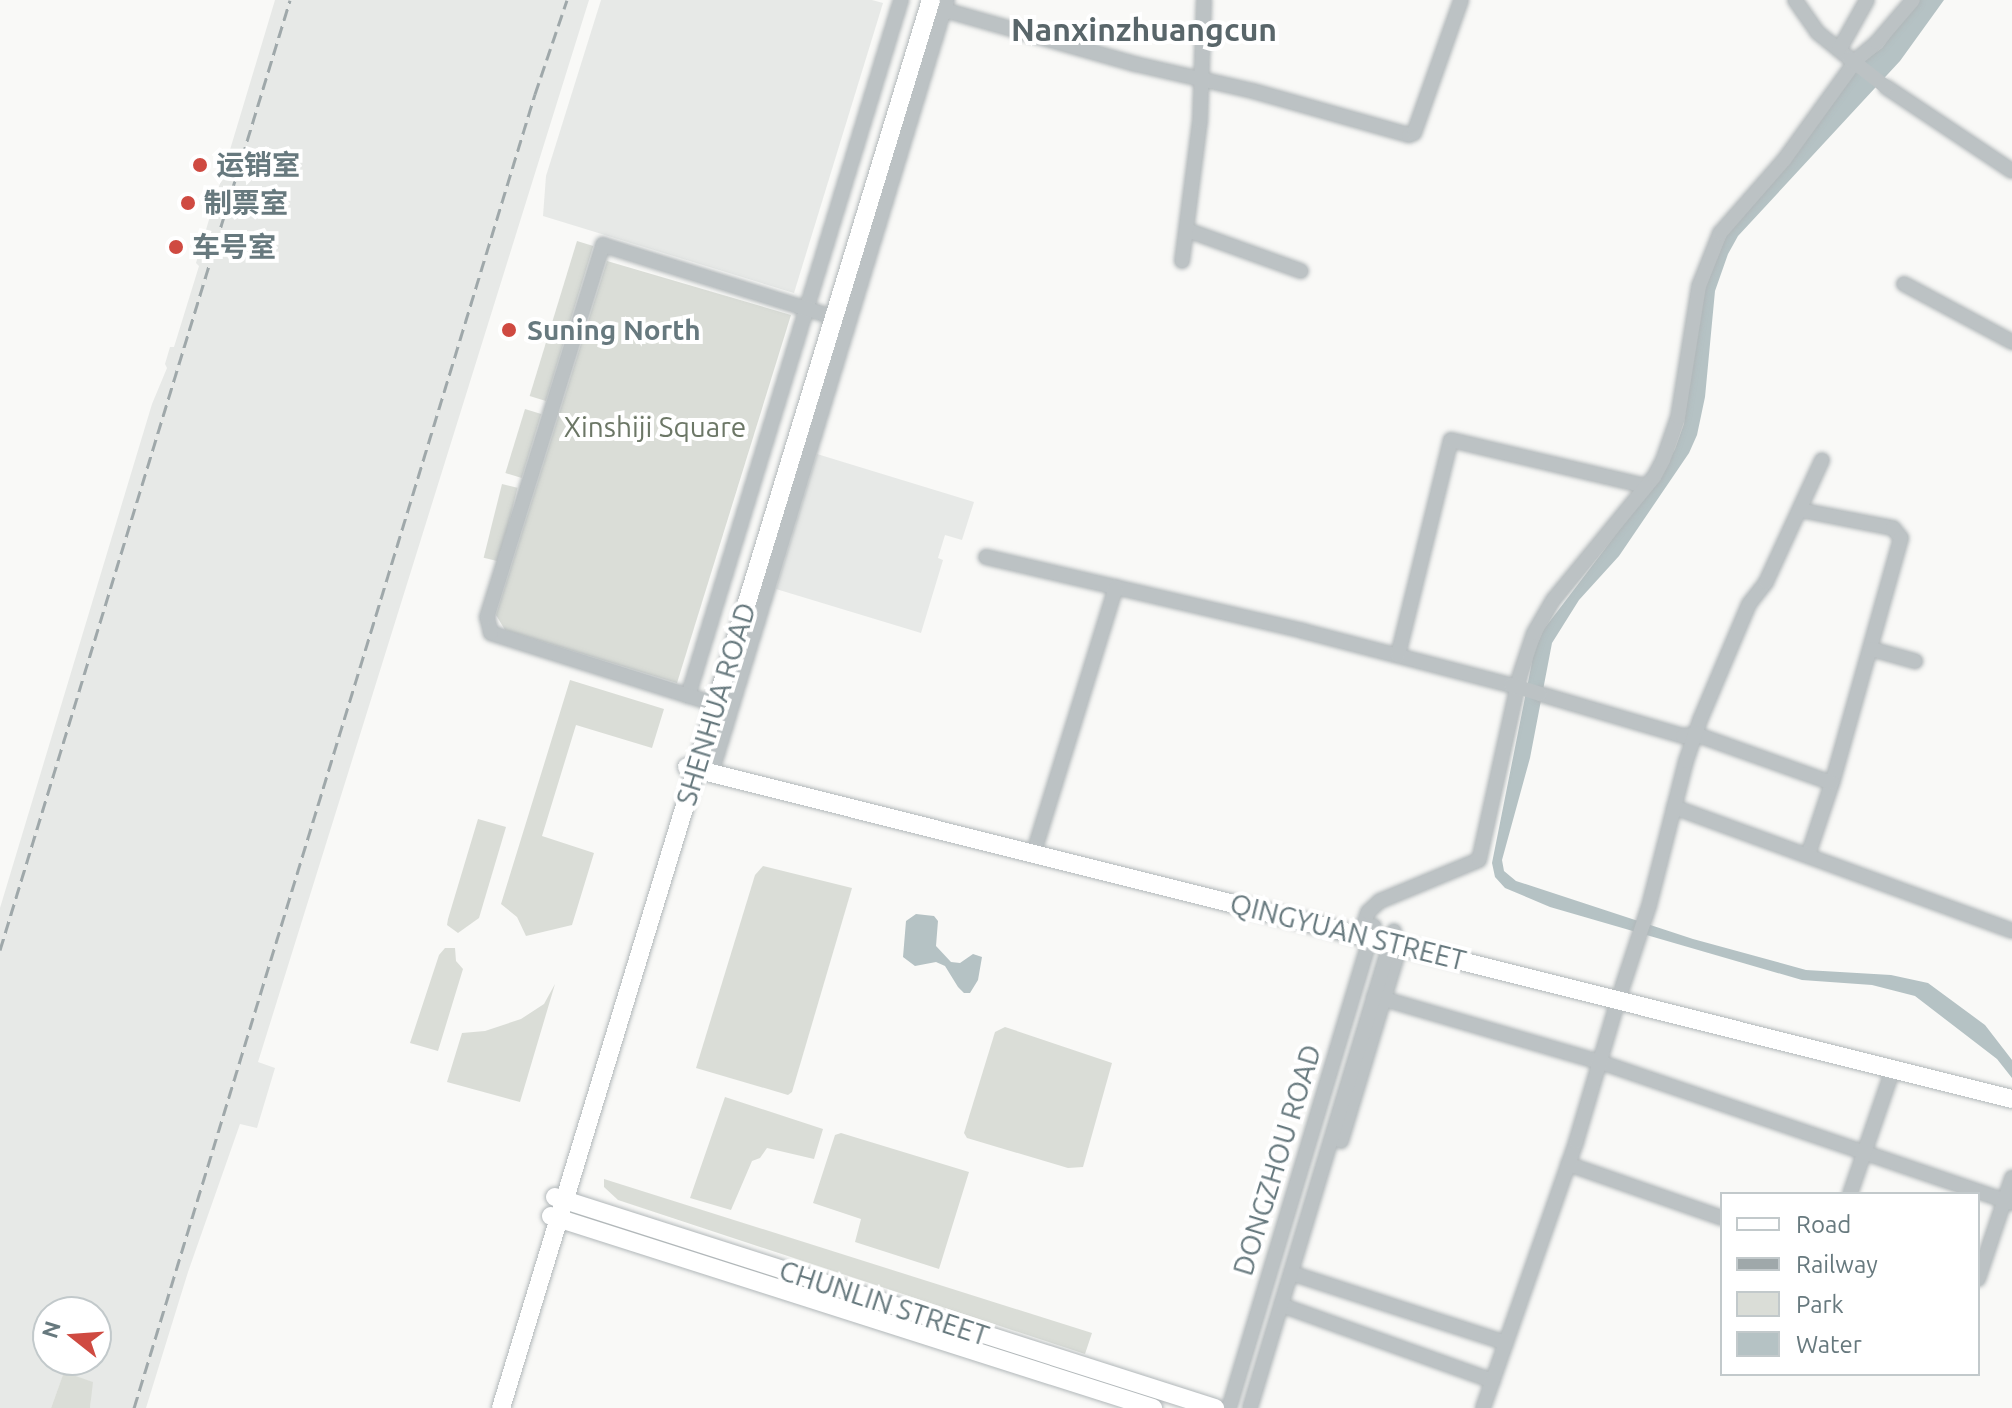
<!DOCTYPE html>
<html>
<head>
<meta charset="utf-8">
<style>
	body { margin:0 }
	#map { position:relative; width:2012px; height:1408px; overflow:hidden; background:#f9f9f7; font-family:Ubuntu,"Noto Sans SC",sans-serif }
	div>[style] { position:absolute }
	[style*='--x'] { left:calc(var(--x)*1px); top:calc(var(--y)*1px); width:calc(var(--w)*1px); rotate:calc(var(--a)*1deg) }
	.built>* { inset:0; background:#e7e9e7 }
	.green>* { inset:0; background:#daddd7; transform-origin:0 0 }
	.water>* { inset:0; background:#b5c2c4 }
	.roads { filter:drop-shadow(0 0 2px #b1b7b9) drop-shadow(0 0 2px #b1b7b9) }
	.minor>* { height:14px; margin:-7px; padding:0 7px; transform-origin:7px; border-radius:7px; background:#bcc2c4 }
	.major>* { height:18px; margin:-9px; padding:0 9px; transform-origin:9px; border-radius:9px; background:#fff }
	.rail>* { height:3px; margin-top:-1.5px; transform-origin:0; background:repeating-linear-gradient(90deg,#9fa8aa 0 12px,transparent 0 18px) }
	.minor-bridge>* { height:14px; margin:-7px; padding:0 7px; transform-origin:7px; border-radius:7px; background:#bcc2c4 }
	.dots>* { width:22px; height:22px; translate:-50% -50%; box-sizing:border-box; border:4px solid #fff; border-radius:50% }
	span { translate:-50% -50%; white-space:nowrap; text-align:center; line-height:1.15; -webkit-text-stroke:8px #fff; paint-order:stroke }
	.poi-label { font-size:28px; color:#67797e; font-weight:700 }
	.left { translate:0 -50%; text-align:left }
	.park-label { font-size:28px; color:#6c7766 }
	.street-label { font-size:28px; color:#67797e }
	.quarter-label { font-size:32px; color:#59666a; font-weight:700 }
	.legend { position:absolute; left:1720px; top:1192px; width:260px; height:184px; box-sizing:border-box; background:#fff; border:2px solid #c2c9cb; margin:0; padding:10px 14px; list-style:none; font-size:24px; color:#67797e }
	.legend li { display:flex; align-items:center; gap:16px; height:40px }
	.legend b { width:40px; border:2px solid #c2c9cb }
	.north { position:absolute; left:32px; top:1296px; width:80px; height:80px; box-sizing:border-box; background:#fff; border:2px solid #c2c9cb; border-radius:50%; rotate:287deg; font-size:22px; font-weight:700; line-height:32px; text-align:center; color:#67797e }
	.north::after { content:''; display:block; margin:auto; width:28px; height:36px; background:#cf4a41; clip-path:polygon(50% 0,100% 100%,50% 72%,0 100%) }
</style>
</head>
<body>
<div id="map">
	<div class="built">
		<i style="clip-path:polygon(evenodd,275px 0,589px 0,258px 1062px,275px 1068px,257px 1128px,240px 1124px,188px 1272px,146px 1408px,90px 1408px,92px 1382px,64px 1373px,51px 1408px,0 1408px,0 908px,152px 404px,167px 368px,165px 364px,170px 347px,174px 347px,199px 266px,196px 263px,275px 0,48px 1312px,96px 1312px,96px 1360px,48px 1360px,48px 1312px)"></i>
		<i style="clip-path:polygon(601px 0,872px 0,883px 3px,794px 293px,543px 216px,546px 176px)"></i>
		<i style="clip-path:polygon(817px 454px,974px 502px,962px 540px,945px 535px,938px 558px,943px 560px,921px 633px,776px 589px)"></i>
	</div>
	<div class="green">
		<i style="left:577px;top:241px;width:17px;height:162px;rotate:17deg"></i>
		<i style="clip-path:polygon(607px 261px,791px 315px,677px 683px,505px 630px,496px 615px)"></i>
		<i style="left:525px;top:409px;width:17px;height:67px;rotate:17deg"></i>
		<i style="left:502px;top:484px;width:16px;height:76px;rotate:14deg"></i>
		<i style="clip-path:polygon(570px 680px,664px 709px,652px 748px,576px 725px,542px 836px,594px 853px,572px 925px,526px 936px,517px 917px,501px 904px)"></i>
		<i style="clip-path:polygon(478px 819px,506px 827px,479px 918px,458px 933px,447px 925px,448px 919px)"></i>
		<i style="clip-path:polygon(763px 866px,852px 888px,792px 1092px,788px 1095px,696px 1068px,755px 875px)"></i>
		<i style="clip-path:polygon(445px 948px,455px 948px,456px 961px,463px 969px,438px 1051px,410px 1043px,439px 955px)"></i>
		<i style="clip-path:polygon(555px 984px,520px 1102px,447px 1082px,462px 1033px,485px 1031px,521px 1019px,544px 1004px)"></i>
		<i style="clip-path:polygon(1005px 1027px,1112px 1063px,1083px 1167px,1068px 1168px,967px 1138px,964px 1133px,995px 1032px)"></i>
		<i style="clip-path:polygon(725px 1097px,823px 1129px,814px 1159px,767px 1148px,760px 1158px,752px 1161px,731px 1210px,690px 1198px)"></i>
		<i style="clip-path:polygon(841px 1133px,969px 1172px,939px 1269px,855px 1242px,861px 1219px,813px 1203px,835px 1135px)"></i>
		<i style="clip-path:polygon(604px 1179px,1092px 1333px,1085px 1354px,618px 1200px,604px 1187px)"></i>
		<i style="clip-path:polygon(64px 1372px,93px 1382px,90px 1408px,51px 1408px)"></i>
	</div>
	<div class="water">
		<i style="clip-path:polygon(1918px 0,1944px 0,1900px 61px,1738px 236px,1728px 254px,1715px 291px,1705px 397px,1697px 435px,1689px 453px,1619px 556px,1579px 600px,1552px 643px,1530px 758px,1502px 860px,1504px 871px,1516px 881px,1693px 939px,1806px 970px,1891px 975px,1928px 983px,1985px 1025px,2012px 1060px,2012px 1078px,1997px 1059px,1915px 996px,1872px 985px,1802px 980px,1550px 907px,1505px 888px,1495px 877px,1492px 863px,1534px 652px,1544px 629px,1665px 470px,1675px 449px,1684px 424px,1700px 301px,1729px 229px,1859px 65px,1882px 48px)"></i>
		<i style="clip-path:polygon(916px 914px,934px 916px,938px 921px,936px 946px,951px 962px,960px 963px,973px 954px,982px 957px,978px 980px,970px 993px,964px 993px,958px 987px,945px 966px,936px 962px,915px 966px,903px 957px,906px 921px)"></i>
	</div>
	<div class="roads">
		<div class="minor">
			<i style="--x:1795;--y:0;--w:39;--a:55"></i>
			<i style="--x:1817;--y:32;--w:41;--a:39.1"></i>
			<i style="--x:937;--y:8;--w:206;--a:15.8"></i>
			<i style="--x:1135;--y:64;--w:121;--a:12.9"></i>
			<i style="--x:1253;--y:91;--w:162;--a:15.8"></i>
			<i style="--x:1409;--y:135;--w:5;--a:-22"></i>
			<i style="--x:1414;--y:133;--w:141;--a:-70.5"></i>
			<i style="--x:1839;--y:50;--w:57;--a:-60.8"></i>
			<i style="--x:1886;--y:87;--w:151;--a:33.7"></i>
			<i style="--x:1187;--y:230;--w:121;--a:19.8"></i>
			<i style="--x:1182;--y:261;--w:141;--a:-82.7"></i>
			<i style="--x:1200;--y:121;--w:121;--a:-88.1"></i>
			<i style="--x:1904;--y:284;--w:123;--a:28.2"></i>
			<i style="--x:1800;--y:510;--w:95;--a:11"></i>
			<i style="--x:1893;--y:528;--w:13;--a:51"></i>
			<i style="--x:1901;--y:538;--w:255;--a:105.7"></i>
			<i style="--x:1832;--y:783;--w:76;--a:108.4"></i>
			<i style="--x:986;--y:557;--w:326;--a:13.1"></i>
			<i style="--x:1303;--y:631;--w:215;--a:14.6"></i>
			<i style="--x:1871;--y:649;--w:46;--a:15.3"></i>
			<i style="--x:1398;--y:655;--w:221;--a:-76.2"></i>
			<i style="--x:1451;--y:440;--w:200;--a:13.3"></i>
			<i style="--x:1540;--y:694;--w:149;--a:16.4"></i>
			<i style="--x:1683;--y:736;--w:12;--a:-9"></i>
			<i style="--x:1695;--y:734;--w:145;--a:19.7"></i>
			<i style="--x:688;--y:696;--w:728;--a:-72.98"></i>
			<i style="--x:705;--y:701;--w:225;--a:-162.4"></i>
			<i style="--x:491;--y:633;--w:16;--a:-104"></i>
			<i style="--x:487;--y:617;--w:390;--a:-72.7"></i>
			<i style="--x:603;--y:245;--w:231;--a:17.4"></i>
			<i style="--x:715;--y:761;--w:796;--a:-73.05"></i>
			<i style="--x:1674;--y:807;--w:360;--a:20.1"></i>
			<i style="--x:1037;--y:842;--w:267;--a:-72.8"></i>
			<i style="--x:1364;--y:924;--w:13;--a:-72"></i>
			<i style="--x:1368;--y:912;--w:16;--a:-43"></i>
			<i style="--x:1380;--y:901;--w:107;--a:-22.5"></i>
			<i style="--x:1479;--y:860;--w:189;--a:-77.5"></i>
			<i style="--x:1520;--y:675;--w:44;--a:-71.6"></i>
			<i style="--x:1534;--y:633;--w:39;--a:-60"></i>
			<i style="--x:1554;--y:599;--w:158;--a:-50.7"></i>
			<i style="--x:1654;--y:477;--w:19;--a:-62"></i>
			<i style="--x:1663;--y:460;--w:46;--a:-70.8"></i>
			<i style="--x:1678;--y:417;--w:133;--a:-80.9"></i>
			<i style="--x:1699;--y:286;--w:57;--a:-68.4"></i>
			<i style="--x:1720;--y:233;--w:97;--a:-48.8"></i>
			<i style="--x:1784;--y:160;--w:125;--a:-54.1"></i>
			<i style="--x:1857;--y:59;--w:26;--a:-40"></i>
			<i style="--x:1877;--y:42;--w:55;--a:-49.4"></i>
			<i style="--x:1622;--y:988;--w:86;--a:-71.8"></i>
			<i style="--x:1649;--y:906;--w:150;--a:-75.7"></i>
			<i style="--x:1686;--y:761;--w:43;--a:-71.1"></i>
			<i style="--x:1700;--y:720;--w:126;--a:-67.1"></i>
			<i style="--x:1749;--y:604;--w:28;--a:-52"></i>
			<i style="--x:1766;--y:582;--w:134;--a:-65.3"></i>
			<i style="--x:1374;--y:996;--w:235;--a:16.3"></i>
			<i style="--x:1600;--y:1062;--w:435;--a:18.9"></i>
			<i style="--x:1341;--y:1141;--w:205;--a:-73.2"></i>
			<i style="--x:1568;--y:1164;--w:163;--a:19.3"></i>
			<i style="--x:1850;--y:1194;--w:132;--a:-71"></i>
			<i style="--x:1291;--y:1273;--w:226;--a:18"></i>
			<i style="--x:1978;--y:1279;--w:107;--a:-71.4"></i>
			<i style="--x:1281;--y:1305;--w:225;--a:19.7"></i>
			<i style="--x:1229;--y:1408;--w:503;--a:-73.26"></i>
			<i style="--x:1250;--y:1408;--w:498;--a:-73.2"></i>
			<i style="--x:1483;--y:1408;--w:282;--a:-70.7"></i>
			<i style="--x:1576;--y:1142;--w:148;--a:-73.5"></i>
		</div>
		<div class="major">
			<i style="--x:687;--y:767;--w:1366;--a:14.07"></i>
			<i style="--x:555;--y:1197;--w:693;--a:17.73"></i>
			<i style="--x:551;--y:1216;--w:632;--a:17.69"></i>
			<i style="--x:501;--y:1408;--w:1472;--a:-73.02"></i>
		</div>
	</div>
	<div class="rail">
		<i style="--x:0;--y:950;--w:993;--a:-73.02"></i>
		<i style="--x:134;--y:1408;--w:1374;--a:-73.03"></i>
		<i style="--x:535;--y:94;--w:99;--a:-71.2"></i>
	</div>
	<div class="minor-bridge">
		<i style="--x:1849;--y:58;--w:47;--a:38.1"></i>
		<i style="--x:1511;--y:685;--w:30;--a:17"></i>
	</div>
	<div class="dots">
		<i style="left:200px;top:165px;background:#cf4a41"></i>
		<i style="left:188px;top:203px;background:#cf4a41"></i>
		<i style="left:176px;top:247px;background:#cf4a41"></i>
		<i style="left:509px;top:330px;background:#cf4a41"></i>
	</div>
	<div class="poi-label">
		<span class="left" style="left:216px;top:165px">运销室</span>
		<span class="left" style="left:204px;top:203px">制票室</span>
		<span class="left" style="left:192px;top:247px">车号室</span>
		<span class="left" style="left:527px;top:330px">Suning North</span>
	</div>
	<div class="park-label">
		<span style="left:655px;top:427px">Xinshiji Square</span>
	</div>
	<div class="street-label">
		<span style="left:716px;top:704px;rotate:-73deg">SHENHUA ROAD</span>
		<span style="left:1348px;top:932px;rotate:14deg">QINGYUAN STREET</span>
		<span style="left:1277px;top:1160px;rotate:-73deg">DONGZHOU ROAD</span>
		<span style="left:884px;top:1303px;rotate:18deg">CHUNLIN STREET</span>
	</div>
	<div class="quarter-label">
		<span style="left:1144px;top:29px">Nanxinzhuangcun</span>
	</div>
	<ul class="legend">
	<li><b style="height:10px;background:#fff"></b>Road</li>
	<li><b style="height:10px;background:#9fa8aa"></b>Railway</li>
	<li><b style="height:22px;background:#daddd7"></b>Park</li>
	<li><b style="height:22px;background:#b5c2c4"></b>Water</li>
	</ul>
	<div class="north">N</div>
</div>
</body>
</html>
